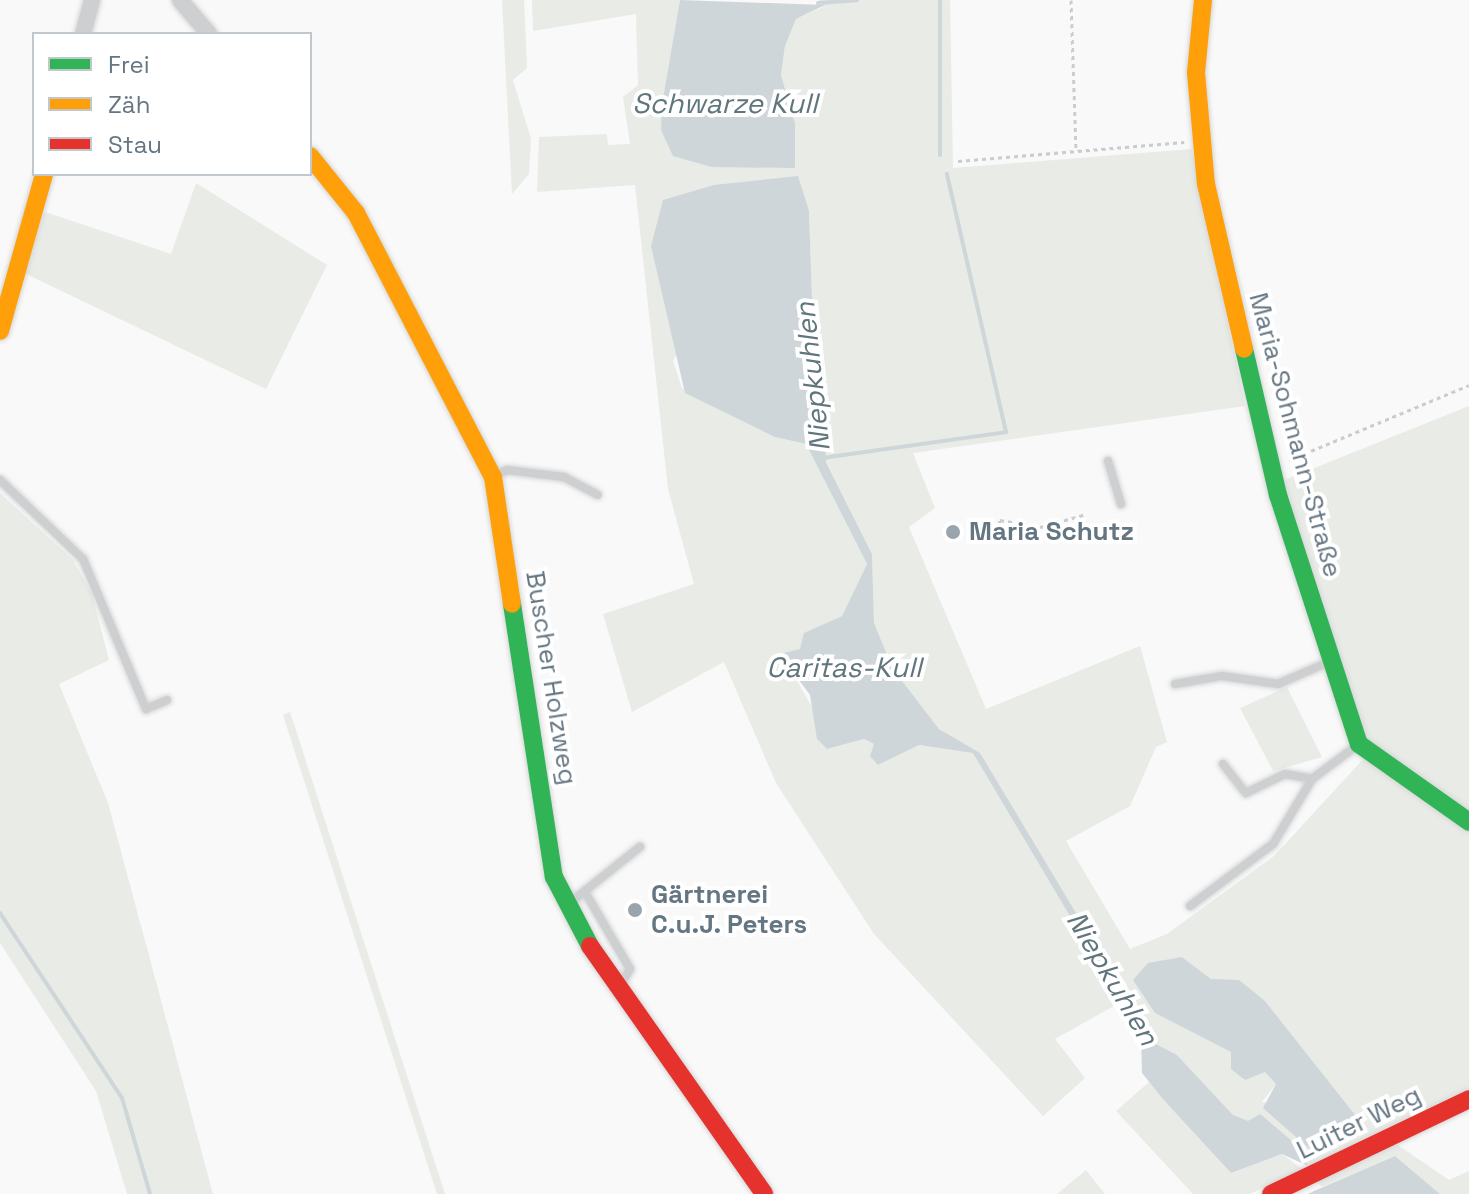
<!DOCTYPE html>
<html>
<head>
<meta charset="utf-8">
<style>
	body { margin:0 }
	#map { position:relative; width:1469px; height:1194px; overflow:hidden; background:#f9f9f9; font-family:"Space Grotesk",sans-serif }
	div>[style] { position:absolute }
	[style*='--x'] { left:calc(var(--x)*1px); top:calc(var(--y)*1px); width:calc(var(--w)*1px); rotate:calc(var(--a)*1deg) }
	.green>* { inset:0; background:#e8ebe6 }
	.water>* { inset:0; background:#ced6d9 }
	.stream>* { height:4px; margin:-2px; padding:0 2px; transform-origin:2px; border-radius:2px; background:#ced6d9 }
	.path>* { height:3px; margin-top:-1.5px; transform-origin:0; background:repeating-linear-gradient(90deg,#cbcccd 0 4px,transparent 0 8px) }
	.roads { filter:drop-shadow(0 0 2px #d5d6d7) drop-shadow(0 0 2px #d5d6d7) }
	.lane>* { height:8px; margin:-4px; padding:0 4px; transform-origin:4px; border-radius:4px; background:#cecfd0 }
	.street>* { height:16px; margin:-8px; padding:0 8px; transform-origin:8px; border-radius:8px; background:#cecfd0 }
	.fast>* { height:18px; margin:-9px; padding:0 9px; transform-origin:9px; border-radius:9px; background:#30b455 }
	.slow>* { height:18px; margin:-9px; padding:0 9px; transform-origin:9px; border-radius:9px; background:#ff9f0a }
	.jam>* { height:18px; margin:-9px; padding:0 9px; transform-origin:9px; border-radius:9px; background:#e5322d }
	.dots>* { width:22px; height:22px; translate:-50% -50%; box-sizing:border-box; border:4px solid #fff; border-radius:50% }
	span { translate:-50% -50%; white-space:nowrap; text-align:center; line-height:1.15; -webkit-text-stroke:8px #fff; paint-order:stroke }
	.street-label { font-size:26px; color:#657683 }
	.poi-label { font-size:26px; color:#657683; font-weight:700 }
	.left { translate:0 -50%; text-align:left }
	.water-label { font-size:28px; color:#60757c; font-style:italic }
	.legend { position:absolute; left:32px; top:32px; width:280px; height:144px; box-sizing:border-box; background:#fff; border:2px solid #c1c8cd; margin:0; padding:10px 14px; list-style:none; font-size:24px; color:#657683 }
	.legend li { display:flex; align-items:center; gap:16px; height:40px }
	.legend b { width:40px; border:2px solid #c1c8cd }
</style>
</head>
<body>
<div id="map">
	<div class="green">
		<i style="clip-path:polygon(502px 0,524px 0,527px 68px,513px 80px,531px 139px,529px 174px,512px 194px)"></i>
		<i style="clip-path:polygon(evenodd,532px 0,680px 0,675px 35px,775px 169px,795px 123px,781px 75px,785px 46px,796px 19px,823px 7px,819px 0,950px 0,953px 168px,1192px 149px,1245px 406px,913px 453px,935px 508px,909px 527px,986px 709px,1140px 646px,1167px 742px,1156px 747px,1130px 806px,1066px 841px,1130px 949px,1167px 934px,1274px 856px,1367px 755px,1469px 827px,1469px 1088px,1308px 1166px,1233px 1115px,1177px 1055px,1154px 1043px,980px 754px,939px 729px,893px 669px,874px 623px,872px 554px,826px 461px,825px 414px,816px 415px,809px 211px,776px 177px,673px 361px,682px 388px,775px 437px,806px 444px,867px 564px,842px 616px,805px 633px,793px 674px,819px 719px,817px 739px,827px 749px,864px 739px,874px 744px,878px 765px,919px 745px,974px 753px,1121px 1002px,1055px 1039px,1085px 1078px,1043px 1116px,874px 934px,776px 783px,724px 662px,632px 712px,603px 614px,694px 584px,668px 489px,635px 185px,537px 192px,539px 137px,607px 134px,608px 145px,630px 144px,623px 97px,638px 85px,636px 14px,533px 31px,532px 0,1182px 957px,1211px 979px,1265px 1001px,1356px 1116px,1262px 1102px,1276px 1084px,1265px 1072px,1244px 1080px,1232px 1052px,1155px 1013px,1182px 957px)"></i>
		<i style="clip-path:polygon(196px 183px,327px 265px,266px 389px,24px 273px,42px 211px,171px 254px)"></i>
		<i style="clip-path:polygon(1469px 406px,1469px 817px,1361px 741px,1282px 481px)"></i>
		<i style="clip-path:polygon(0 493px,73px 560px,92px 594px,109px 660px,59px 684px,108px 803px,213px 1194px,127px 1194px,96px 1091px,0 943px)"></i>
		<i style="clip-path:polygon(1287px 687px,1322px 757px,1273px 771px,1240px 708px)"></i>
		<i style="clip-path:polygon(290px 712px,293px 721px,445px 1194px,437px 1194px,283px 715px)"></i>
		<i style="clip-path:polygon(1149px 1082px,1231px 1173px,1282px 1154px,1302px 1169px,1250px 1194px,1193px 1194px,1116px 1111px)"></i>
		<i style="clip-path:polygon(1395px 1143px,1449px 1180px,1469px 1171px,1469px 1194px,1440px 1194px,1395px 1156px,1322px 1187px,1315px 1181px)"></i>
		<i style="clip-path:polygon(1086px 1170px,1105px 1194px,1057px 1194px)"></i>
	</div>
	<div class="water">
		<i style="clip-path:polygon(680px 0,825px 5px,796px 19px,785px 46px,781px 75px,795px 123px,795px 168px,712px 167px,673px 156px,661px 130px,662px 105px)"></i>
		<i style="clip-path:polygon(798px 176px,809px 211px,816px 414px,825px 414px,826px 462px,872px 554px,874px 623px,893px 669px,939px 729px,980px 753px,1154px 1043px,1177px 1055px,1233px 1115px,1248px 1121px,1260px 1114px,1298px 1146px,1308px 1166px,1282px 1154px,1231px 1173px,1162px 1098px,1142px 1073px,1141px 1039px,1127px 1012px,973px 753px,919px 745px,878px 765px,870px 756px,874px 744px,864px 739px,827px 749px,817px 739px,810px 695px,780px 654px,800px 649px,804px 633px,842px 616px,867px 564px,806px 444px,775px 437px,685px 393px,651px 246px,663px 200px,714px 185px)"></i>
		<i style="clip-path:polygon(1182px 957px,1211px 979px,1239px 980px,1265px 1001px,1356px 1116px,1311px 1150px,1263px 1108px,1276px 1084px,1265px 1072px,1245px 1080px,1231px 1069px,1231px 1052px,1155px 1013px,1133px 980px,1148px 963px)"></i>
		<i style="clip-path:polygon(1395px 1156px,1440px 1194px,1308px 1194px,1314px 1191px)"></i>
	</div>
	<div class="stream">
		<i style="--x:940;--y:0;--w:155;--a:90"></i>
		<i style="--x:818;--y:3;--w:39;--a:-4"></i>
		<i style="--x:822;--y:458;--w:186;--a:-8"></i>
		<i style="--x:1006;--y:432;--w:265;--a:-102.9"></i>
		<i style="--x:0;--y:913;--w:222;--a:56.6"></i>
		<i style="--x:122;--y:1098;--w:100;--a:73.7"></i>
	</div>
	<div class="path">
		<i style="--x:1071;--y:0;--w:151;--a:88.1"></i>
		<i style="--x:958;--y:161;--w:227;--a:-4.8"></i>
		<i style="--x:1289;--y:460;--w:195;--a:-22.6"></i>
		<i style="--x:979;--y:542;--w:15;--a:-8"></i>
		<i style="--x:994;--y:540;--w:21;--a:-73"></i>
		<i style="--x:1000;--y:520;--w:42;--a:9.7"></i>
		<i style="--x:1041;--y:527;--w:47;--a:-16.1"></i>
	</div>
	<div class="roads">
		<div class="lane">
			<i style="--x:1108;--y:461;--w:45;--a:73.2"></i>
			<i style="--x:494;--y:476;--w:14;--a:-25"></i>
			<i style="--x:507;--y:470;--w:57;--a:7"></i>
			<i style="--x:564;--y:477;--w:38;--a:28"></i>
			<i style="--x:0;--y:480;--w:115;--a:43.6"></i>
			<i style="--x:83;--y:559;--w:163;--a:67.2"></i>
			<i style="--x:146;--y:709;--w:23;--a:-23"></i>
			<i style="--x:1175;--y:684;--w:48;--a:-9.7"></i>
			<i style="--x:1222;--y:676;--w:57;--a:8.1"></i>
			<i style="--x:1278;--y:684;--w:58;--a:-23.5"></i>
			<i style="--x:1223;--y:764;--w:37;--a:52"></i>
			<i style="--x:1246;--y:793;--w:43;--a:-26"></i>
			<i style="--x:1285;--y:774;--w:27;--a:10"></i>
			<i style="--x:585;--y:892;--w:89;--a:59.7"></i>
			<i style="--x:630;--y:969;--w:20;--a:120"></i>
			<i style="--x:566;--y:906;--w:95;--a:-38.6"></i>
			<i style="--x:1190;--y:906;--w:104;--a:-36.8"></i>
			<i style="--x:1273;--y:844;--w:76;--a:-59"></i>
			<i style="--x:1312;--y:779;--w:59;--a:-36.7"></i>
		</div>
		<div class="street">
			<i style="--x:180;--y:0;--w:45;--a:49.5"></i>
			<i style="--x:83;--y:34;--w:35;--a:-75"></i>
		</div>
		<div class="fast">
			<i style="--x:1244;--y:349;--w:150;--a:76.9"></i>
			<i style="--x:1278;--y:495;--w:262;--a:72"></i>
			<i style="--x:1359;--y:744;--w:135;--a:35.3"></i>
			<i style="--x:512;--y:604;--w:276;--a:81.3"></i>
			<i style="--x:554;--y:877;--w:78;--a:62.4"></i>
		</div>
		<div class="slow">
			<i style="--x:1203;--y:0;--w:73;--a:95.5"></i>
			<i style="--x:1196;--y:73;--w:111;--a:84.9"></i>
			<i style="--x:1206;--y:184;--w:169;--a:77"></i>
			<i style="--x:310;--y:156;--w:73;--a:51.1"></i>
			<i style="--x:356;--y:213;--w:297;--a:62.6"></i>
			<i style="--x:493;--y:477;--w:128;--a:81.5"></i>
			<i style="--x:0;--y:331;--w:163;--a:-74.3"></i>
		</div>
		<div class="jam">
			<i style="--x:590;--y:946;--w:303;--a:54.9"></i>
			<i style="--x:1271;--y:1194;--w:220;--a:-25.6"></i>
		</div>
	</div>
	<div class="dots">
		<i style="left:953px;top:532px;background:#99a4ac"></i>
		<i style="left:635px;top:910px;background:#99a4ac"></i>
	</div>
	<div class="street-label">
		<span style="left:1295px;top:435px;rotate:75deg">Maria-Sohmann-Straße</span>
		<span style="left:551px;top:678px;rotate:81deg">Buscher Holzweg</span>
		<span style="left:1359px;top:1123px;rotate:-26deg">Luiter Weg</span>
	</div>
	<div class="poi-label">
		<span class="left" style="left:969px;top:532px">Maria Schutz</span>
		<span class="left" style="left:651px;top:910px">Gärtnerei<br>C.u.J. Peters</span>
	</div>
	<div class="water-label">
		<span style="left:725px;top:103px">Schwarze Kull</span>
		<span style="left:812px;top:377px;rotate:-96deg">Niepkuhlen</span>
		<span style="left:844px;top:667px">Caritas-Kull</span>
		<span style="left:1113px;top:978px;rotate:59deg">Niepkuhlen</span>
	</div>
	<ul class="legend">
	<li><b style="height:10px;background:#30b455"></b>Frei</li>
	<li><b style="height:10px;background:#ff9f0a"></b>Zäh</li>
	<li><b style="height:10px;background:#e5322d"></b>Stau</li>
	</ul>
</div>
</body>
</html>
